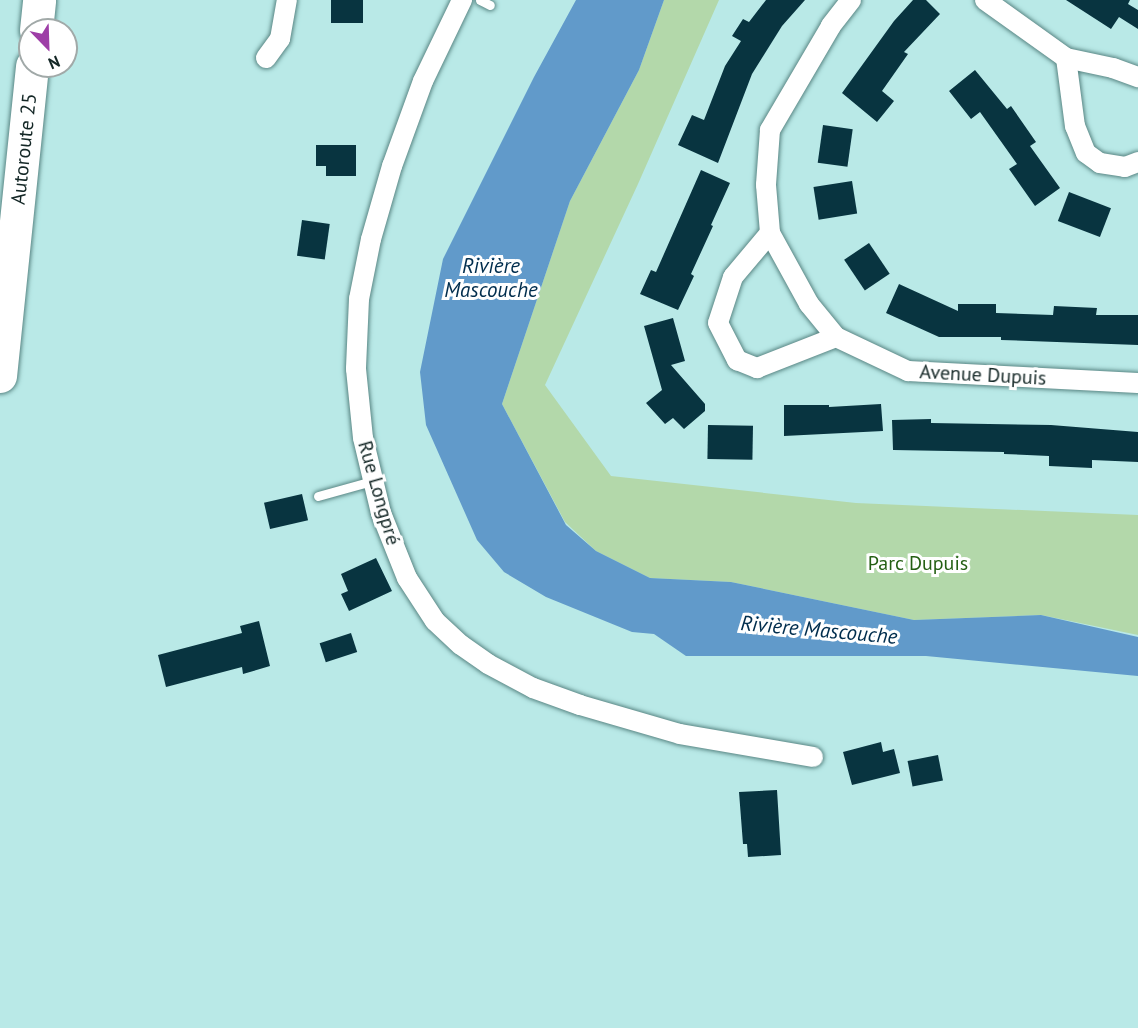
<!DOCTYPE html>
<html>
<head>
<meta charset="utf-8">
<style>
	body { margin:0 }
	#map { position:relative; width:1138px; height:1028px; overflow:hidden; background:#b9e9e7; font-family:"PT Sans",sans-serif }
	div>[style] { position:absolute }
	[style*='--x'] { left:calc(var(--x)*1px); top:calc(var(--y)*1px); width:calc(var(--w)*1px); rotate:calc(var(--a)*1deg) }
	.green>* { inset:0; background:#b3d8aa }
	.water>* { inset:0; background:#619aca }
	.building>* { inset:0; background:#083440; transform-origin:0 0 }
	.roads { filter:drop-shadow(0 0 2px #598684) drop-shadow(0 0 2px #598684) }
	.service>* { height:9px; margin:-4.5px; padding:0 4.5px; transform-origin:4.5px; border-radius:4.5px; background:#fff }
	.minor>* { height:20px; margin:-10px; padding:0 10px; transform-origin:10px; border-radius:10px; background:#fff }
	.motorway>* { height:33px; margin:-16.5px; padding:0 16.5px; transform-origin:16.5px; border-radius:16.5px; background:#fff }
	span { translate:-50% -50%; white-space:nowrap; text-align:center; line-height:1.15; -webkit-text-stroke:6px #fff; paint-order:stroke }
	.street-label { font-size:20px; color:#142726 }
	.park-label { font-size:20px; color:#245f13 }
	.water-label { font-size:21px; color:#002d4d; font-style:italic }
	.north { position:absolute; left:18px; top:18px; width:60px; height:60px; box-sizing:border-box; background:#fff; border:2px solid #a1a9a8; border-radius:50%; rotate:157deg; font-size:16px; font-weight:700; line-height:24px; text-align:center; color:#142726 }
	.north::after { content:''; display:block; margin:auto; width:21px; height:27px; background:#9e3ea7; clip-path:polygon(50% 0,100% 100%,50% 72%,0 100%) }
</style>
</head>
<body>
<div id="map">
	<div class="green">
		<i style="clip-path:polygon(664px 0,719px 0,638px 184px,545px 385px,611px 476px,856px 503px,1138px 515px,1138px 635px,1041px 615px,914px 620px,731px 582px,650px 578px,596px 551px,565px 522px,502px 404px,570px 201px,639px 70px)"></i>
	</div>
	<div class="water">
		<i style="clip-path:polygon(576px 0,664px 0,639px 70px,570px 201px,502px 404px,566px 525px,596px 551px,650px 578px,731px 582px,914px 620px,1041px 615px,1138px 637px,1138px 676px,926px 656px,686px 656px,654px 634px,632px 632px,546px 597px,504px 572px,477px 540px,426px 425px,420px 372px,443px 259px,534px 77px)"></i>
	</div>
	<div class="building">
		<i style="left:331px;top:0;width:32px;height:23px"></i>
		<i style="clip-path:polygon(766px 0,805px 0,782px 26px,752px 74px,718px 163px,678px 145px,692px 115px,704px 120px,725px 66px,741px 41px,732px 36px,743px 19px,749px 22px)"></i>
		<i style="clip-path:polygon(913px 0,926px 0,940px 14px,904px 52px,908px 54px,882px 91px,894px 101px,877px 122px,842px 93px,894px 21px)"></i>
		<i style="clip-path:polygon(1066px 0,1130px 0,1128px 4px,1138px 10px,1138px 29px,1119px 17px,1111px 29px)"></i>
		<i style="clip-path:polygon(975px 70px,1007px 109px,1011px 106px,1036px 142px,1030px 146px,1060px 188px,1035px 206px,1009px 169px,1017px 164px,980px 112px,971px 119px,949px 91px)"></i>
		<i style="left:823px;top:125px;width:30px;height:38px;rotate:8deg"></i>
		<i style="clip-path:polygon(316px 145px,356px 145px,356px 176px,326px 176px,326px 166px,316px 166px)"></i>
		<i style="clip-path:polygon(701px 170px,730px 183px,711px 225px,713px 226px,691px 274px,694px 276px,678px 310px,640px 294px,651px 270px,656px 272px)"></i>
		<i style="left:852px;top:181px;width:33px;height:39px;rotate:81deg"></i>
		<i style="left:1069px;top:192px;width:45px;height:31px;rotate:21deg"></i>
		<i style="left:302px;top:220px;width:28px;height:36px;rotate:8deg"></i>
		<i style="left:869px;top:243px;width:37px;height:30px;rotate:56deg"></i>
		<i style="clip-path:polygon(899px 284px,958px 311px,958px 304px,996px 304px,996px 313px,1053px 315px,1054px 306px,1097px 308px,1096px 315px,1138px 315px,1138px 345px,1001px 340px,1001px 337px,939px 337px,886px 313px)"></i>
		<i style="clip-path:polygon(673px 318px,685px 361px,671px 365px,705px 404px,705px 411px,684px 429px,673px 418px,665px 424px,646px 403px,662px 390px,644px 326px)"></i>
		<i style="clip-path:polygon(881px 404px,883px 431px,784px 436px,784px 405px,829px 405px,829px 407px)"></i>
		<i style="clip-path:polygon(931px 419px,931px 423px,1051px 425px,1138px 432px,1138px 462px,1092px 460px,1092px 468px,1049px 466px,1049px 456px,1004px 454px,1004px 452px,893px 450px,892px 420px)"></i>
		<i style="left:708px;top:425px;width:45px;height:34px;rotate:1deg"></i>
		<i style="left:302px;top:494px;width:27px;height:39px;rotate:77deg"></i>
		<i style="clip-path:polygon(376px 558px,392px 591px,349px 611px,341px 594px,348px 591px,341px 574px)"></i>
		<i style="clip-path:polygon(259px 621px,270px 666px,243px 674px,242px 667px,166px 687px,158px 655px,242px 633px,240px 626px)"></i>
		<i style="left:351px;top:633px;width:20px;height:33px;rotate:72deg"></i>
		<i style="clip-path:polygon(881px 742px,883px 752px,894px 749px,900px 773px,852px 785px,843px 752px)"></i>
		<i style="left:938px;top:755px;width:26px;height:31px;rotate:79deg"></i>
		<i style="clip-path:polygon(777px 790px,781px 855px,748px 857px,747px 844px,743px 844px,739px 792px)"></i>
	</div>
	<div class="roads">
		<div class="service">
			<i style="--x:480;--y:0;--w:11;--a:27"></i>
			<i style="--x:318;--y:496;--w:56;--a:-15.5"></i>
		</div>
		<div class="minor">
			<i style="--x:462;--y:0;--w:90;--a:115.7"></i>
			<i style="--x:423;--y:81;--w:90;--a:110"></i>
			<i style="--x:392;--y:166;--w:76;--a:106"></i>
			<i style="--x:371;--y:239;--w:61;--a:101.3"></i>
			<i style="--x:359;--y:299;--w:70;--a:92.5"></i>
			<i style="--x:356;--y:369;--w:69;--a:84.2"></i>
			<i style="--x:363;--y:438;--w:77;--a:76.5"></i>
			<i style="--x:381;--y:513;--w:70;--a:68.2"></i>
			<i style="--x:407;--y:578;--w:51;--a:56.9"></i>
			<i style="--x:435;--y:621;--w:35;--a:43"></i>
			<i style="--x:461;--y:645;--w:33;--a:35"></i>
			<i style="--x:488;--y:664;--w:51;--a:28.1"></i>
			<i style="--x:533;--y:688;--w:50;--a:19.9"></i>
			<i style="--x:580;--y:705;--w:104;--a:16.2"></i>
			<i style="--x:680;--y:734;--w:135;--a:9.8"></i>
			<i style="--x:851;--y:0;--w:33;--a:128"></i>
			<i style="--x:831;--y:26;--w:121;--a:120.4"></i>
			<i style="--x:770;--y:130;--w:55;--a:94.2"></i>
			<i style="--x:766;--y:185;--w:48;--a:85.2"></i>
			<i style="--x:770;--y:233;--w:81;--a:61.2"></i>
			<i style="--x:809;--y:304;--w:43;--a:50.7"></i>
			<i style="--x:836;--y:337;--w:80;--a:25.3"></i>
			<i style="--x:908;--y:371;--w:230;--a:3"></i>
			<i style="--x:985;--y:0;--w:100;--a:35.6"></i>
			<i style="--x:1066;--y:58;--w:48;--a:12"></i>
			<i style="--x:1113;--y:68;--w:27;--a:20"></i>
			<i style="--x:266;--y:58;--w:24;--a:-54"></i>
			<i style="--x:280;--y:39;--w:40;--a:-80"></i>
			<i style="--x:1066;--y:58;--w:69;--a:82.5"></i>
			<i style="--x:1075;--y:126;--w:29;--a:68"></i>
			<i style="--x:1086;--y:153;--w:17;--a:36"></i>
			<i style="--x:1100;--y:163;--w:25;--a:9"></i>
			<i style="--x:1125;--y:167;--w:14;--a:-21"></i>
			<i style="--x:770;--y:233;--w:57;--a:130.1"></i>
			<i style="--x:733;--y:277;--w:48;--a:108.1"></i>
			<i style="--x:718;--y:323;--w:42;--a:62.8"></i>
			<i style="--x:737;--y:360;--w:22;--a:22"></i>
			<i style="--x:757;--y:368;--w:85;--a:-21.4"></i>
		</div>
		<div class="motorway">
			<i style="--x:36;--y:30;--w:30;--a:-84"></i>
			<i style="--x:0;--y:376;--w:312;--a:-84.1"></i>
		</div>
	</div>
	<div class="street-label">
		<span style="left:24px;top:149px;rotate:-84deg">Autoroute 25</span>
		<span style="left:983px;top:375px;rotate:3deg">Avenue Dupuis</span>
		<span style="left:379px;top:493px;rotate:74deg">Rue Longpré</span>
	</div>
	<div class="park-label">
		<span style="left:918px;top:563px">Parc Dupuis</span>
	</div>
	<div class="water-label">
		<span style="left:491px;top:278px">Rivière<br>Mascouche</span>
		<span style="left:819px;top:630px;rotate:5deg">Rivière Mascouche</span>
	</div>
	<div class="north">N</div>
</div>
</body>
</html>
